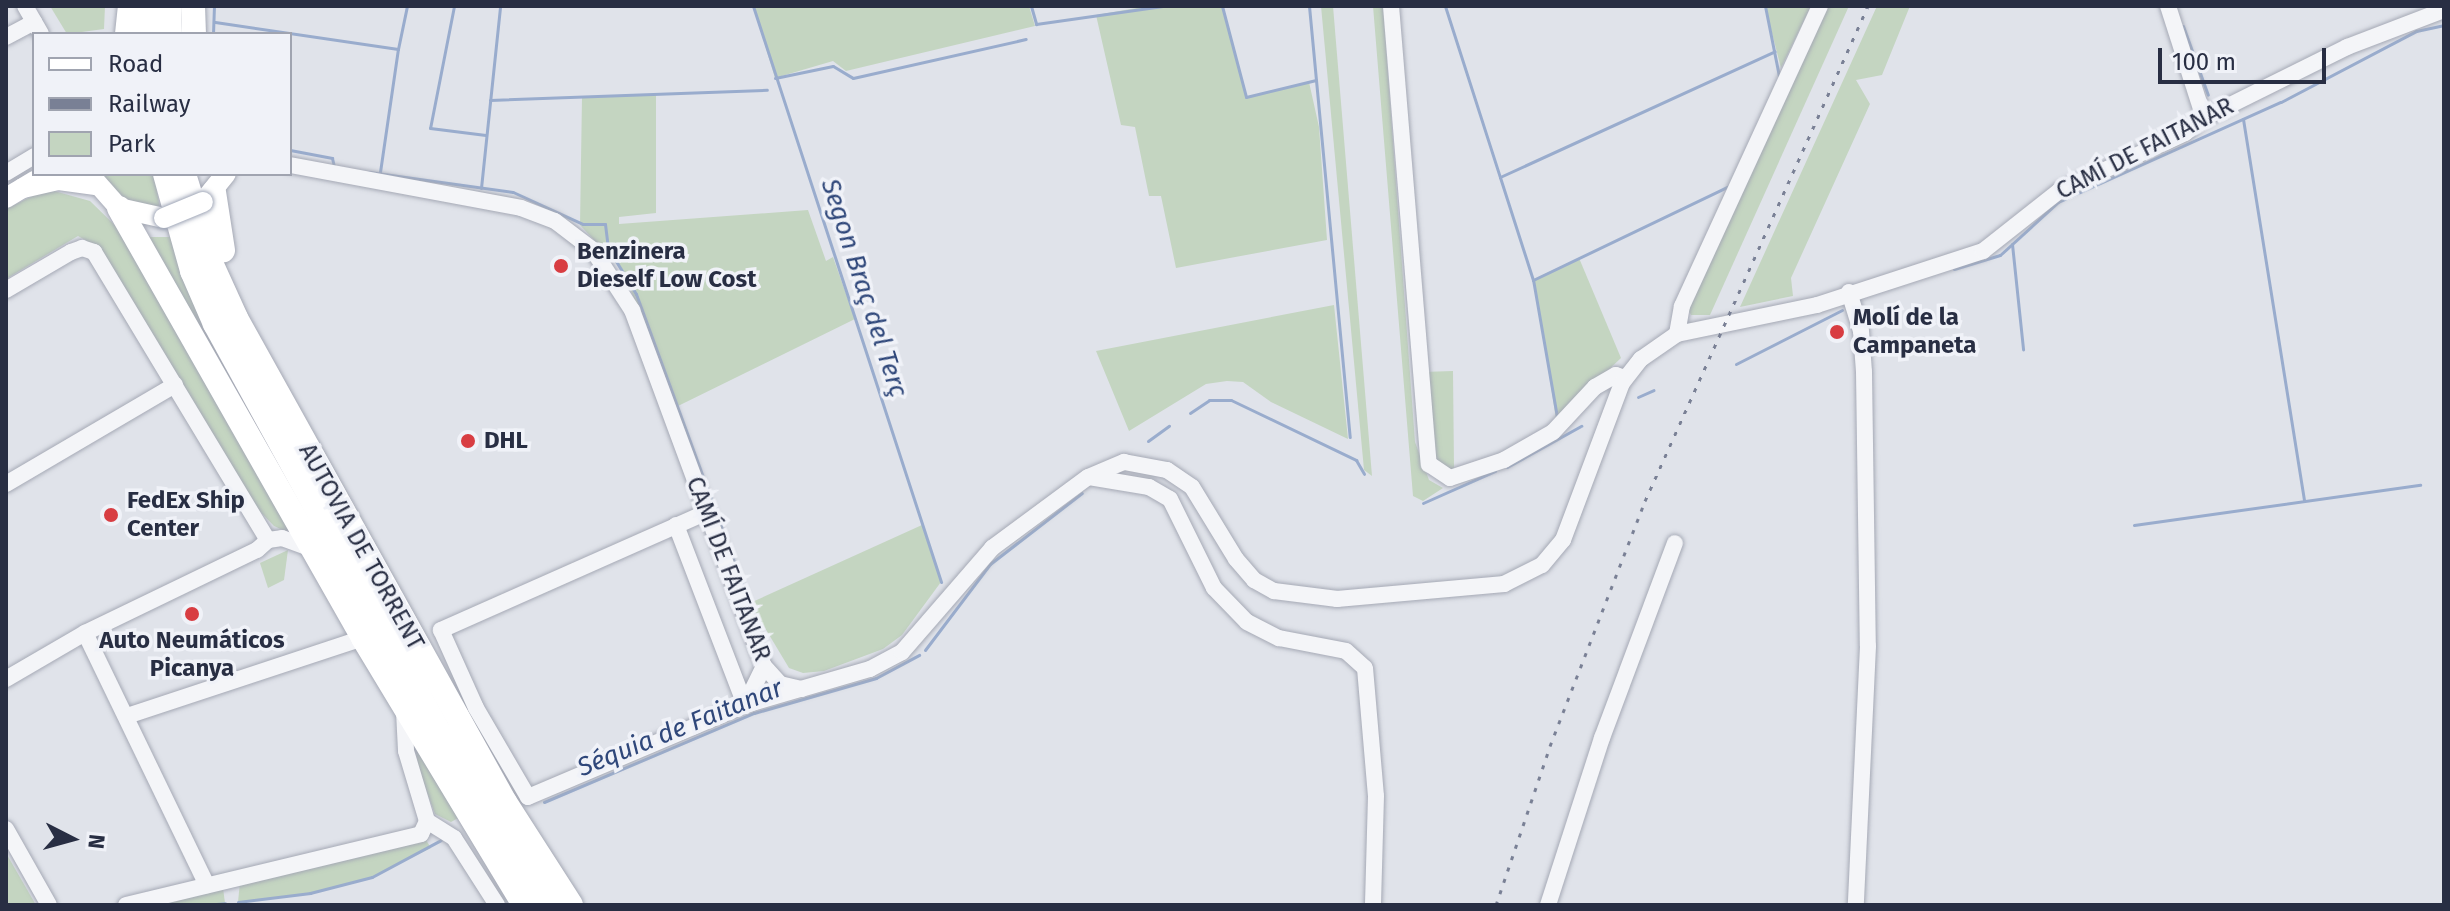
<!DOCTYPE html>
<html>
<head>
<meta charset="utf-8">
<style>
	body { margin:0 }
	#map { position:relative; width:2450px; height:911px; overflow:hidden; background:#e0e3ea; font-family:"Fira Sans",sans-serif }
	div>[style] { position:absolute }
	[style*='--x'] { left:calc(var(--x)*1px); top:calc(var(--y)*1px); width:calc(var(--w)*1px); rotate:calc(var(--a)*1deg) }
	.green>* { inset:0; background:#c4d5c1 }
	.stream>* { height:3px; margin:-1.5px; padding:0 1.5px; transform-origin:1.5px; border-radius:1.5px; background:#99accd }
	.roads { filter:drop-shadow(0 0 2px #a5a9b5) drop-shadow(0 0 2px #a5a9b5) }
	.minor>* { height:16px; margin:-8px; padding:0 8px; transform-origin:8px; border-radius:8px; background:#f4f5f8 }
	.major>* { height:20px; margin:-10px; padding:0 10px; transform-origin:10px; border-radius:10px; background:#fff }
	.highway>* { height:24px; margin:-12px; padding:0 12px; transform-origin:12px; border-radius:12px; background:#fff }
	.rail>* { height:3px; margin-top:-1.5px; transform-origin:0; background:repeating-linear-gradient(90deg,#798095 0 4px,transparent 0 12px) }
	.bridges { filter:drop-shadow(0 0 2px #9fa6b7) drop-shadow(0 0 2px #9fa6b7) }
	.major-bridge>* { height:20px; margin:-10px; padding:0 10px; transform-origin:10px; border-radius:10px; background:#fff }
	.dots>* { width:22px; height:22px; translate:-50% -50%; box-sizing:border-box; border:4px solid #f0f2f8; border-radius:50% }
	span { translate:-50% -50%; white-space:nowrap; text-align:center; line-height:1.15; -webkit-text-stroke:7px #f0f2f8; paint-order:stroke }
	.street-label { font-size:24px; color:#282e43 }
	.poi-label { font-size:24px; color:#282e43; font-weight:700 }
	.left { translate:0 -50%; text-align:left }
	.water-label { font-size:26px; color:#2f477a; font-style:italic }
	.frame { position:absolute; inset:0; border:8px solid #282e43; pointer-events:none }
	.legend { position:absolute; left:32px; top:32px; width:260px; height:144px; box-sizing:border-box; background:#f0f2f8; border:2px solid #a0a4b0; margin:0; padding:10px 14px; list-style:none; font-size:24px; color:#282e43 }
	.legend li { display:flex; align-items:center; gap:16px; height:40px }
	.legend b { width:40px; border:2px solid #a0a4b0 }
	.north { position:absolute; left:32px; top:799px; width:80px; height:80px; -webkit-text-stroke:6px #f0f2f8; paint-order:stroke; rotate:96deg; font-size:22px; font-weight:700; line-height:32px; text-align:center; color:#282e43 }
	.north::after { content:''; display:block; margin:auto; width:28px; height:36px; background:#282e43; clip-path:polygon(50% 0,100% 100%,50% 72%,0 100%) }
	.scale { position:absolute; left:2158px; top:48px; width:168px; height:36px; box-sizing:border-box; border:4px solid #282e43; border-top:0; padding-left:10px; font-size:24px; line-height:28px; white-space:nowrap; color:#282e43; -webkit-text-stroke:6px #f0f2f8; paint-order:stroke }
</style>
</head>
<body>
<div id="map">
	<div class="green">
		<i style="clip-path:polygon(50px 6px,105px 6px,104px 29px,67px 34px)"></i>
		<i style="clip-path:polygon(753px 6px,1029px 6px,1035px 26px,846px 71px,833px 61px,775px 78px)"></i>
		<i style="clip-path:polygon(1148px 6px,1223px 6px,1247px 98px,1309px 82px,1319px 127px,1327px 240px,1176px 268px,1161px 196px,1149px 196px,1135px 127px,1121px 125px,1096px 15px)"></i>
		<i style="clip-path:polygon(1321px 6px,1333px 6px,1372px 476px,1364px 470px)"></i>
		<i style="clip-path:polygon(1373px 6px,1383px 6px,1415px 442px,1429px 480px,1443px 488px,1423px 501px,1413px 496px)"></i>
		<i style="clip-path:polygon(1765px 6px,1811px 6px,1781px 68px)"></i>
		<i style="clip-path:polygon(1825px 6px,1849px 6px,1710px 315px,1691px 315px,1688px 309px)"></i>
		<i style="clip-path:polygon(1877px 6px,1910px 6px,1882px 75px,1856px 80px,1870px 104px,1791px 278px,1793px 296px,1740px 307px)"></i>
		<i style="clip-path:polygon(656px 95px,656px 213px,619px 217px,619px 224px,808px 210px,826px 261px,833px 257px,855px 319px,678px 406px,623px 271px,580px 225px,582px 97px)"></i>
		<i style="clip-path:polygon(99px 174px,154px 174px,160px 209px,119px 197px)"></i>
		<i style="clip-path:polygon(47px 189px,90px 201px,131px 241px,300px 538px,274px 526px,250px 501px,100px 248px,78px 236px,6px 279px,6px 209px)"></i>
		<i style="clip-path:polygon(149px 237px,170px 237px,288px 486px,169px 273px)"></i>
		<i style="clip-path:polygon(1579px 258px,1621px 358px,1556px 419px,1534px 279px)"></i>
		<i style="clip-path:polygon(1334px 305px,1348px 439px,1271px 402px,1243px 382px,1227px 381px,1206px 384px,1129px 431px,1096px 351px)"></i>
		<i style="clip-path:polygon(1453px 371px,1454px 468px,1445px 472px,1438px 467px,1422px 372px)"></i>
		<i style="clip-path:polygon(922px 525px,941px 582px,902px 635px,883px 649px,824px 671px,803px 673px,789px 668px,750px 603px)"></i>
		<i style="clip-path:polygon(288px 550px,284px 580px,268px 588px,260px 563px)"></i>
		<i style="clip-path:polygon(416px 747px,460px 817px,451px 822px,435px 814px,418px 768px)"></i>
		<i style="clip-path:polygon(426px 840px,431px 848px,372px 877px,310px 893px,238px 902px,240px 882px)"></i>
		<i style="clip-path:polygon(6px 853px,36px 905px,6px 905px)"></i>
		<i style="clip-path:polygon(223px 888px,225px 903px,146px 905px)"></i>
	</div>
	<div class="stream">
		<i style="--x:454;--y:6;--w:124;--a:101.1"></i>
		<i style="--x:430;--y:128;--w:56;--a:7.1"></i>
		<i style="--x:753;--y:6;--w:606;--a:71.92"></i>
		<i style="--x:1031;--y:6;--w:19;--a:74"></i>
		<i style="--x:1036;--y:24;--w:128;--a:-8.1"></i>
		<i style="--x:1222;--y:6;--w:94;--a:75.2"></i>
		<i style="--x:1246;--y:97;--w:72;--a:-13.7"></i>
		<i style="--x:1309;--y:6;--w:433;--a:84.6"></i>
		<i style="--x:1445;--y:6;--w:180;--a:72.2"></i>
		<i style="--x:1765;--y:6;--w:71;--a:78.7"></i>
		<i style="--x:215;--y:22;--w:185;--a:8.4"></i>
		<i style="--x:398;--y:49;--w:44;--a:-78.2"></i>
		<i style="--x:2183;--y:26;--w:73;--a:70.1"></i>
		<i style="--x:213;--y:34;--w:28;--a:-88"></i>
		<i style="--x:775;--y:78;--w:59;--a:-11.7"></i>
		<i style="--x:833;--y:66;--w:23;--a:31"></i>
		<i style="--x:853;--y:78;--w:177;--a:-12.7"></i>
		<i style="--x:490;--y:100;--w:277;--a:-2.1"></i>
		<i style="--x:2243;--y:119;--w:386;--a:80.9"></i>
		<i style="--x:290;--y:150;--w:43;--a:10.8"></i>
		<i style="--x:332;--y:158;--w:9;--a:77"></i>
		<i style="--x:369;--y:172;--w:145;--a:7.9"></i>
		<i style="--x:513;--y:192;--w:77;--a:24.6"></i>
		<i style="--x:583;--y:224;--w:22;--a:0"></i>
		<i style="--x:605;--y:224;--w:24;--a:83"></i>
		<i style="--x:608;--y:248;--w:54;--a:58.7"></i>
		<i style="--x:636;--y:294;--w:326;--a:69.9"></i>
		<i style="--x:380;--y:172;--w:124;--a:-81.7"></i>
		<i style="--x:481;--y:188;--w:183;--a:-84"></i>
		<i style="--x:2012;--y:244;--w:106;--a:84"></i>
		<i style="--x:1954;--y:269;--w:48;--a:-16.9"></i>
		<i style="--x:2000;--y:255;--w:79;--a:-42.4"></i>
		<i style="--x:2058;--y:202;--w:244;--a:-24.2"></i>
		<i style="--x:2281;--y:102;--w:153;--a:-27.7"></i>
		<i style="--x:2416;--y:31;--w:29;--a:-12"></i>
		<i style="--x:1533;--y:280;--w:108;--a:-107.8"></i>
		<i style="--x:1500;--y:177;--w:302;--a:-24.6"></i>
		<i style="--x:1736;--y:364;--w:119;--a:-27"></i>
		<i style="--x:1638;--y:397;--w:17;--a:-24"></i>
		<i style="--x:1190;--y:413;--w:23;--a:-34"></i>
		<i style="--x:1209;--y:400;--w:22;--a:0"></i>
		<i style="--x:1231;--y:400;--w:139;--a:25.6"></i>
		<i style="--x:1356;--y:460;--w:16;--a:60"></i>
		<i style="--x:1557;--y:417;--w:139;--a:-99.9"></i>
		<i style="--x:1533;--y:280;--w:220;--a:-25.6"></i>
		<i style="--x:1148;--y:441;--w:26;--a:-36"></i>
		<i style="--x:1507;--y:467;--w:85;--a:-29"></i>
		<i style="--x:1423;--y:503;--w:79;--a:-24"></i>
		<i style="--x:2134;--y:525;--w:289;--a:-8"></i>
		<i style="--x:925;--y:650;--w:108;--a:-52.9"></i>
		<i style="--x:990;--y:564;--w:116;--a:-37.7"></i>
		<i style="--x:544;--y:802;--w:228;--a:-23"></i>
		<i style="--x:754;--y:713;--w:127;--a:-16"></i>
		<i style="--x:876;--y:678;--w:49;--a:-28.1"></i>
		<i style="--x:238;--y:902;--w:73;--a:-7.1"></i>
		<i style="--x:310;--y:893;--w:64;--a:-14.5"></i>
		<i style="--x:372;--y:877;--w:78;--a:-28.2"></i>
		<i style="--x:204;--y:905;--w:21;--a:-5"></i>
	</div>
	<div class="roads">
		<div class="minor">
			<i style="--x:25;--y:6;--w:32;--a:60"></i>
			<i style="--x:1391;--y:6;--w:460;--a:85.3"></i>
			<i style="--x:1429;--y:464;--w:25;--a:34"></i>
			<i style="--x:1450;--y:478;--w:57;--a:-18.4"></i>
			<i style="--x:1504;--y:460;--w:56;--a:-29.7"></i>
			<i style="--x:1553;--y:432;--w:62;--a:-47"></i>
			<i style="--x:1595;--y:387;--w:24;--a:-30"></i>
			<i style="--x:1616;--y:375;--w:9;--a:18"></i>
			<i style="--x:2168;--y:6;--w:118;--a:72.2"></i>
			<i style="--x:6;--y:37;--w:32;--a:-28"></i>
			<i style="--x:290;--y:165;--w:235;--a:10.5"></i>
			<i style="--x:521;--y:208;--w:36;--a:21"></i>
			<i style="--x:555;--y:221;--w:48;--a:37.3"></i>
			<i style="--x:593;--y:250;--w:72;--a:57"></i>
			<i style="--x:632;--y:310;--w:380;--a:69.7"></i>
			<i style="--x:764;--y:666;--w:24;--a:48"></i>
			<i style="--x:780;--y:684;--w:22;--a:13"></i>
			<i style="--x:801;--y:689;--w:72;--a:-16.2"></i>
			<i style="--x:870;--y:669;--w:36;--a:-28"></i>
			<i style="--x:902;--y:652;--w:138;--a:-49.1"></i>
			<i style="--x:992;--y:548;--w:119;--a:-36.5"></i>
			<i style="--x:1088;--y:477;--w:39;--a:-23"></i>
			<i style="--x:1124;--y:462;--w:44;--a:10.5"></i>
			<i style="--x:1167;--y:470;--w:30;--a:34"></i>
			<i style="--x:1192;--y:487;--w:84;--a:58.6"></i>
			<i style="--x:1236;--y:559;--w:28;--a:49"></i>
			<i style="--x:1254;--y:580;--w:23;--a:29"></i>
			<i style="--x:1274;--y:591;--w:64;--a:7.2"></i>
			<i style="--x:1337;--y:599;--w:168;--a:-5.1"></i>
			<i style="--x:1504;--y:584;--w:42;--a:-26.6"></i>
			<i style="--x:1542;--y:565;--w:33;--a:-50"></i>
			<i style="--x:1563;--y:540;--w:168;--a:-69.4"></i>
			<i style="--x:1622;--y:383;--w:31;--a:-52"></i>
			<i style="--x:1641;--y:359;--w:44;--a:-34.8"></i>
			<i style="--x:1677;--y:334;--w:143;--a:-11.7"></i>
			<i style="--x:1817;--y:305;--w:175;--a:-18"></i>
			<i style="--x:1983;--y:251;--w:97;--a:-38.3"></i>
			<i style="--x:2059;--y:191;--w:139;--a:-24.7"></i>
			<i style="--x:2185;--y:133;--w:24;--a:-38"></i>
			<i style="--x:2204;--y:118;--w:160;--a:-26.4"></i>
			<i style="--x:2347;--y:47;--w:104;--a:-20.9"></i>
			<i style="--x:6;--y:173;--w:33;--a:-31"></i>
			<i style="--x:6;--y:290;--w:75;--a:-30.3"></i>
			<i style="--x:71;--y:252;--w:12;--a:-20"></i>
			<i style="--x:82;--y:248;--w:13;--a:18"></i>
			<i style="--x:94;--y:252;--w:336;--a:58.9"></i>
			<i style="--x:1849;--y:292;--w:41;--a:72.9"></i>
			<i style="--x:1861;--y:331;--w:41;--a:85.8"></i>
			<i style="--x:1864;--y:372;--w:274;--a:89.2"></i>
			<i style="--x:1868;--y:646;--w:259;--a:92.7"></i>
			<i style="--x:1677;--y:334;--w:28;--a:-80"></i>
			<i style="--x:1682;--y:306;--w:330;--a:-65.3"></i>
			<i style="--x:1089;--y:477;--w:61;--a:9.5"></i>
			<i style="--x:1149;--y:487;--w:24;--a:30"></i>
			<i style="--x:1170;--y:499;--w:99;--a:63.7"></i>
			<i style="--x:1214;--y:588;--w:47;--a:45.9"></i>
			<i style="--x:1247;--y:622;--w:36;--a:27"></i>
			<i style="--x:1279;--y:638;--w:68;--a:11"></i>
			<i style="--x:1346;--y:651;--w:25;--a:42"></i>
			<i style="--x:1365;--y:668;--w:128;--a:85.1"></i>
			<i style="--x:1376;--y:796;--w:109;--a:91.6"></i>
			<i style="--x:6;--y:484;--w:196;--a:-30.4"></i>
			<i style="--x:705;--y:513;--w:289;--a:156.1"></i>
			<i style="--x:441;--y:630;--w:85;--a:65.8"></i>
			<i style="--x:476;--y:708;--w:103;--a:59.7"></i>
			<i style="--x:528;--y:797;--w:236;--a:-23"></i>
			<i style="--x:745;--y:705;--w:57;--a:-16.2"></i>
			<i style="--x:676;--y:525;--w:193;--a:69"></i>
			<i style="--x:85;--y:633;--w:280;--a:64.2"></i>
			<i style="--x:6;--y:679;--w:91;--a:-30.2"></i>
			<i style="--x:85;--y:633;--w:191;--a:-25.8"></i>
			<i style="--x:257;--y:550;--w:15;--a:-42"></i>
			<i style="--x:268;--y:540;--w:14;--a:-8"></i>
			<i style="--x:282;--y:538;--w:35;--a:20"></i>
			<i style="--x:745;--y:705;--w:43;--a:-64"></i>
			<i style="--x:404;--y:711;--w:40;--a:87.1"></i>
			<i style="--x:406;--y:751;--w:73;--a:73.3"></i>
			<i style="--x:127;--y:716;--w:249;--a:-18.3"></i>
			<i style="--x:427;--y:821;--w:32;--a:32"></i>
			<i style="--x:454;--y:838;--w:80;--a:57.3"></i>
			<i style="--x:6;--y:829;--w:87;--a:60.5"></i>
			<i style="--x:126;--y:905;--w:303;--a:-13.5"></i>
			<i style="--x:421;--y:834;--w:14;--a:-65"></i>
			<i style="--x:1548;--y:905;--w:176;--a:-72.1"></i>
			<i style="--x:1602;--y:738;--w:208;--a:-69.5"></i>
		</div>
		<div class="major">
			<i style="--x:89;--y:174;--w:45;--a:48.6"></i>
			<i style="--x:119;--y:208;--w:46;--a:12.5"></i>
			<i style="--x:23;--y:188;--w:37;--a:-13"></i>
			<i style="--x:59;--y:180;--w:35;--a:8"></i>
			<i style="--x:6;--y:198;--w:33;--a:-31"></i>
			<i style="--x:203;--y:202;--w:36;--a:-51"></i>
		</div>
		<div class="highway">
			<i style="--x:148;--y:6;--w:28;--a:88"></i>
			<i style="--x:169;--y:6;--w:28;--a:88"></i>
			<i style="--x:193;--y:6;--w:28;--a:88"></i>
			<i style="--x:127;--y:34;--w:28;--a:-84"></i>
			<i style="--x:165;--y:174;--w:101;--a:74.4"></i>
			<i style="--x:192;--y:271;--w:58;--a:66.5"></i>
			<i style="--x:215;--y:324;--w:455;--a:61.2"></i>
			<i style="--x:434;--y:723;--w:214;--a:58.4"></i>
			<i style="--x:184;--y:174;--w:95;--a:72.9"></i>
			<i style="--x:212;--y:265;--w:58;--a:65.6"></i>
			<i style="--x:236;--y:318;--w:554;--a:60.94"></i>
			<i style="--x:505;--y:802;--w:122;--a:57.3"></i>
			<i style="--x:214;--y:192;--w:59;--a:81.2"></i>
			<i style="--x:119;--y:208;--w:494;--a:60.4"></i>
			<i style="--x:363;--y:638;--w:312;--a:58.9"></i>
		</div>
	</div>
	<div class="rail">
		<i style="--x:1496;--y:905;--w:168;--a:-71.2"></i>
		<i style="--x:1550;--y:746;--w:263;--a:-68.8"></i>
		<i style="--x:1645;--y:501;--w:543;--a:-65.75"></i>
	</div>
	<div class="bridges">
		<div class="major-bridge">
			<i style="--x:164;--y:218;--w:42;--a:-22.3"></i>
		</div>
	</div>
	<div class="dots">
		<i style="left:561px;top:266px;background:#d83d42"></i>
		<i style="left:1837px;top:332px;background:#d83d42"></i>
		<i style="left:468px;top:441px;background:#d83d42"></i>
		<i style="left:111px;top:515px;background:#d83d42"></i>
		<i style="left:192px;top:614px;background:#d83d42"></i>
	</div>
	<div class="street-label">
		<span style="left:2145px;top:149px;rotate:-27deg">CAMÍ DE FAITANAR</span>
		<span style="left:361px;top:547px;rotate:61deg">AUTOVIA DE TORRENT</span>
		<span style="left:728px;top:569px;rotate:69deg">CAMÍ DE FAITANAR</span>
	</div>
	<div class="poi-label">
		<span class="left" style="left:577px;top:266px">Benzinera<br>Dieself Low Cost</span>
		<span class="left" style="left:1853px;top:332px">Molí de la<br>Campaneta</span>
		<span class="left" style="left:484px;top:441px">DHL</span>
		<span class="left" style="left:127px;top:515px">FedEx Ship<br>Center</span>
		<span style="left:192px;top:655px">Auto Neumáticos<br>Picanya</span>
	</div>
	<div class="water-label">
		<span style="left:864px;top:288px;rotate:72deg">Segon Braç del Terç</span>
		<span style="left:680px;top:728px;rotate:-22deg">Séquia de Faitanar</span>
	</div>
	<div class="frame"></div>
	<ul class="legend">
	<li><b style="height:10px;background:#fff"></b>Road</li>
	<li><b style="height:10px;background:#798095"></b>Railway</li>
	<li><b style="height:22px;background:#c4d5c1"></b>Park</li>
	</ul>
	<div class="north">N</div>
	<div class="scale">100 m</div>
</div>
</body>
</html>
